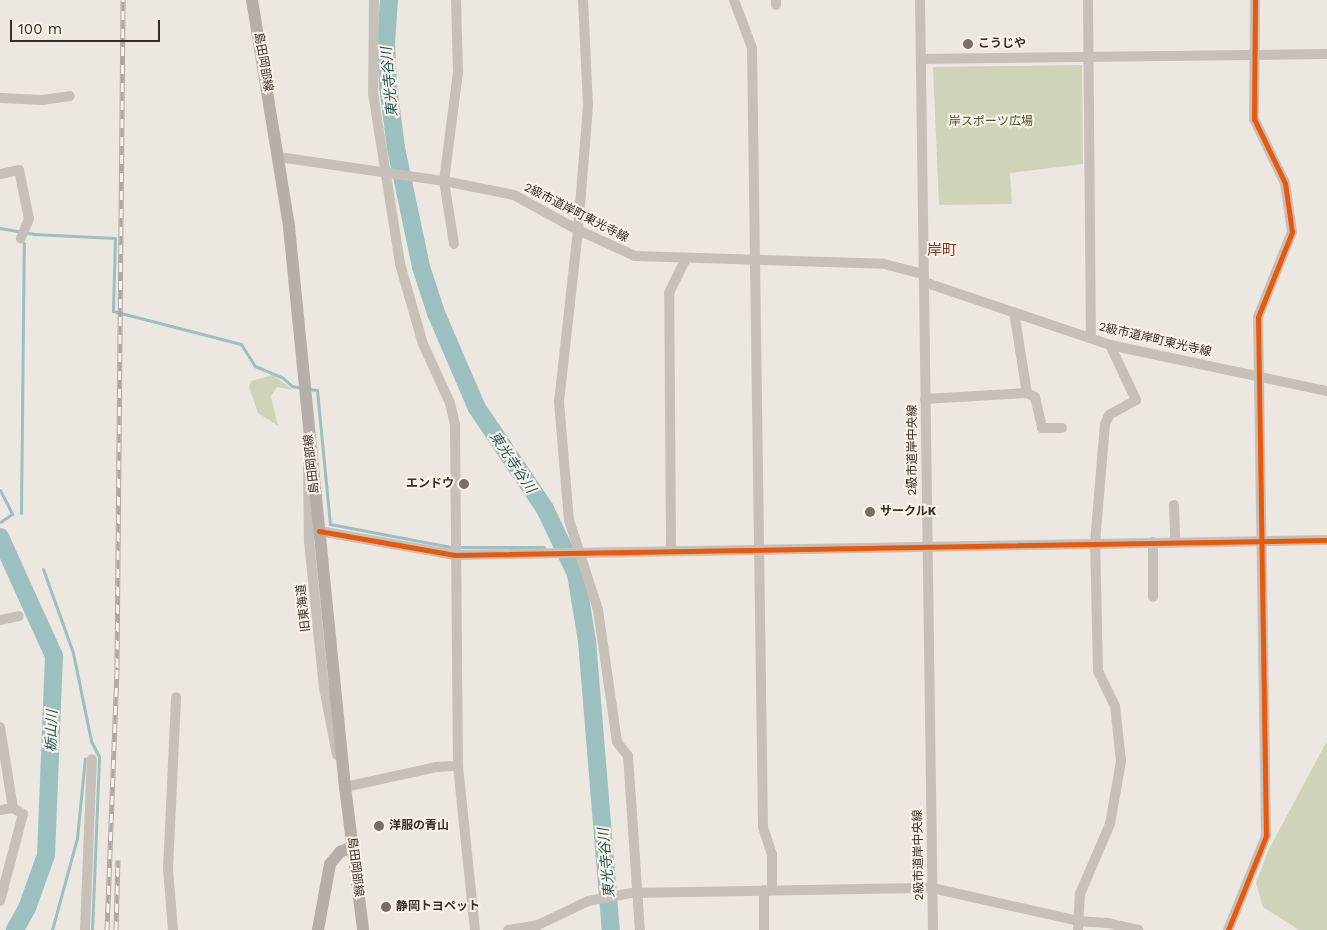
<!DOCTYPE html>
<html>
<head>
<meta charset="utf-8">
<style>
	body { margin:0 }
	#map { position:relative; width:1327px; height:930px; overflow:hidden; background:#ede7e1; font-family:"Work Sans","Noto Sans JP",sans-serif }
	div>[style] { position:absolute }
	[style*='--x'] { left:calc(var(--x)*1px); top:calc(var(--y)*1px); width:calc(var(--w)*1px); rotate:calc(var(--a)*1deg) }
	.green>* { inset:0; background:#ced3ba }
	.stream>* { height:3px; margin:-1.5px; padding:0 1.5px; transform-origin:1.5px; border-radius:1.5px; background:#9cbfbf }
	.river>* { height:18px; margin:-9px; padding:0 9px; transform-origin:9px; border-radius:9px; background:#9cbfbf }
	.minor>* { height:10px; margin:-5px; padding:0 5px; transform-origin:5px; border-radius:5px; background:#c7c0b9 }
	.major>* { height:12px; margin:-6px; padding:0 6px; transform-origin:6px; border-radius:6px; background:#b5aea9 }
	.rail>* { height:5px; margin-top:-2.5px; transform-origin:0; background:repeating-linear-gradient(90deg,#faf2e8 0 9px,#aea8a3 0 18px); box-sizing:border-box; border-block:1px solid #aea8a3 }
	.cycleway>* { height:5px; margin:-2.5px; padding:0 2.5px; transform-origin:2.5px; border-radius:2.5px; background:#e8590c }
	.dots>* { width:14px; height:14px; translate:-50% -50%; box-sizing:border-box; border:2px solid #faf2e8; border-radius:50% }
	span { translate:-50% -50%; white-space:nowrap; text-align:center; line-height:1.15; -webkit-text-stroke:4px #faf2e8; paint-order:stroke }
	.poi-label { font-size:12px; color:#372d27; font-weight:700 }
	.left { translate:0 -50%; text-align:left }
	.right { translate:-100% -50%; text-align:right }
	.street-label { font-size:12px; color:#372d27 }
	.park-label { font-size:12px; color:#46572a }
	.water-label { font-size:14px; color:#1b565b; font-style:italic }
	.quarter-label { font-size:15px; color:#8a381d }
	.scale { position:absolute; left:10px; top:20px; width:150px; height:22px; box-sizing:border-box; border:2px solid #372d27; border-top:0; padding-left:6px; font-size:15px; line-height:18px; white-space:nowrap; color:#372d27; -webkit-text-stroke:4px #faf2e8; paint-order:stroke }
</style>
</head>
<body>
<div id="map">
	<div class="green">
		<i style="clip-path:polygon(1082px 65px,1083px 164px,1010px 173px,1012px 204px,939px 205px,933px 67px)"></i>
		<i style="clip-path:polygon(273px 375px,293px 390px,277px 387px,271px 396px,278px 426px,258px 413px,249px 387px,251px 381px)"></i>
		<i style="clip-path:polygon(1327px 741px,1327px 930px,1299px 930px,1263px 907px,1256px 883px,1269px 849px)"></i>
	</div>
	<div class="stream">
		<i style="--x:0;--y:228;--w:35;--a:10"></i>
		<i style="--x:34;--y:234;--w:81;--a:2.8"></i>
		<i style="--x:115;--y:238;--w:73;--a:91.6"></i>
		<i style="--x:113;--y:311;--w:132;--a:14.5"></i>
		<i style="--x:241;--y:344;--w:26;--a:58"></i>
		<i style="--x:255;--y:366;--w:30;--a:23"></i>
		<i style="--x:283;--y:378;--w:12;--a:42"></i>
		<i style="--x:292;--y:386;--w:10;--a:11"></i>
		<i style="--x:308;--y:389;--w:9;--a:6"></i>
		<i style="--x:317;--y:390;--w:135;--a:84.5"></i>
		<i style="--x:330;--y:524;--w:123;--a:10.8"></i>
		<i style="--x:451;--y:547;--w:93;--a:0"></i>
		<i style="--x:0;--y:490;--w:27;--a:63"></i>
		<i style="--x:12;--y:514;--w:14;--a:146"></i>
		<i style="--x:21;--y:513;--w:270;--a:-89.4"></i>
		<i style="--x:43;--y:569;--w:89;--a:70.3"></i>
		<i style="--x:73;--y:653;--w:90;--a:78.4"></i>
		<i style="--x:91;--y:741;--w:18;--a:63"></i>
		<i style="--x:99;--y:757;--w:173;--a:92.3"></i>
		<i style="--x:52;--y:930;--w:95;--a:-74.8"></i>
		<i style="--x:77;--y:838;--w:80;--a:-84.3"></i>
	</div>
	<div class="river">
		<i style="--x:389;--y:0;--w:43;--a:94"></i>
		<i style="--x:386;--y:43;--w:43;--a:87.3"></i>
		<i style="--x:388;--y:86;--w:63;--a:82.6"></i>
		<i style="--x:396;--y:148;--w:122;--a:78.1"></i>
		<i style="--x:421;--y:267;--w:48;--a:71.9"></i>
		<i style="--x:436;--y:313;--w:103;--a:66.7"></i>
		<i style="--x:477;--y:408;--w:122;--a:56"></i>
		<i style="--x:545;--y:509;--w:72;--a:64.5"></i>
		<i style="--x:576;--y:574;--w:68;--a:80.7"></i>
		<i style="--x:587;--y:641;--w:290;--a:85.3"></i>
		<i style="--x:0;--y:537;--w:131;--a:65.6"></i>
		<i style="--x:54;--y:656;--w:199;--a:92.3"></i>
		<i style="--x:46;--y:855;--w:56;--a:109.7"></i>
		<i style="--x:27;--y:908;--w:25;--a:119"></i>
	</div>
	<div class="minor">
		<i style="--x:374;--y:0;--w:93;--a:90.6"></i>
		<i style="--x:373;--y:93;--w:173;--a:81"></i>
		<i style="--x:400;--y:264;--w:83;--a:74"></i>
		<i style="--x:423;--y:344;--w:65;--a:65.4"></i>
		<i style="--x:450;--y:403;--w:23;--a:77"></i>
		<i style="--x:455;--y:425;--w:341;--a:89.5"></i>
		<i style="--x:458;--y:766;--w:165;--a:84.1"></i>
		<i style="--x:583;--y:0;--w:106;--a:87.3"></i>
		<i style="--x:588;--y:106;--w:124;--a:94.6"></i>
		<i style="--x:578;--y:230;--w:173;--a:96.3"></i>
		<i style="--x:559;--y:402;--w:118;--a:85.2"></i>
		<i style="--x:569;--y:520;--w:95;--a:72.1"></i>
		<i style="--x:598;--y:610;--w:133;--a:81.8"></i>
		<i style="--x:617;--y:742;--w:18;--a:52"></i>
		<i style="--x:628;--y:756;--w:174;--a:86.1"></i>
		<i style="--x:734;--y:0;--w:51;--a:69.4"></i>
		<i style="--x:752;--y:48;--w:779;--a:89.19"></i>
		<i style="--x:763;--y:827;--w:28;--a:72"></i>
		<i style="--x:772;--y:854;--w:36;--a:90"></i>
		<i style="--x:776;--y:0;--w:5;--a:90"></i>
		<i style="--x:920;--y:0;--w:930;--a:89.2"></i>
		<i style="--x:1088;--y:0;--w:338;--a:89.5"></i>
		<i style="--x:922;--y:59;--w:405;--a:-0.7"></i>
		<i style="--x:0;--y:98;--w:42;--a:2.7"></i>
		<i style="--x:42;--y:100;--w:28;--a:-8"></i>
		<i style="--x:279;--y:157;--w:167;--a:8.3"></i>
		<i style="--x:444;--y:181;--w:71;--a:11.3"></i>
		<i style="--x:514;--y:195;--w:73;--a:28.7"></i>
		<i style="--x:578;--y:230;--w:63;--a:24.5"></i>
		<i style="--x:635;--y:256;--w:249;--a:1.8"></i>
		<i style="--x:884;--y:264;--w:40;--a:14.4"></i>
		<i style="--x:0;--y:174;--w:19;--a:-12"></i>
		<i style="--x:19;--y:170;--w:50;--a:78.5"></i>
		<i style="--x:29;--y:219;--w:21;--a:113"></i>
		<i style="--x:454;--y:244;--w:64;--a:-99"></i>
		<i style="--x:444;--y:181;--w:111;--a:-82.7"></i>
		<i style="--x:458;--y:71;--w:71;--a:-91.6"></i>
		<i style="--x:924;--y:282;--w:196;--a:18.7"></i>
		<i style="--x:1110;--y:345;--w:222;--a:12"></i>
		<i style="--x:1027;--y:393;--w:9;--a:27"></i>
		<i style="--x:1035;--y:397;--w:32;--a:77"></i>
		<i style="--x:1042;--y:428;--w:20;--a:0"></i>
		<i style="--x:925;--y:399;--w:102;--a:-3.4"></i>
		<i style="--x:1027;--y:393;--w:82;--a:-99.1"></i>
		<i style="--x:308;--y:464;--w:77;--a:89.3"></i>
		<i style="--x:309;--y:541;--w:148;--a:84.2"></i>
		<i style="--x:324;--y:688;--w:68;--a:79"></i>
		<i style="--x:1174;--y:505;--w:37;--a:88"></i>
		<i style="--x:319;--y:531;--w:138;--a:10"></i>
		<i style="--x:455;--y:555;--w:872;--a:-0.99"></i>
		<i style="--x:671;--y:550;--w:257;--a:-90.4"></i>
		<i style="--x:669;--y:293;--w:39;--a:-64"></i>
		<i style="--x:1153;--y:597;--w:55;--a:-90"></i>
		<i style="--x:0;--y:620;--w:19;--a:-12"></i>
		<i style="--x:0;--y:727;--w:82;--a:80.9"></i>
		<i style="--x:343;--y:781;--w:6;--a:72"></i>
		<i style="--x:345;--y:787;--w:93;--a:-12.4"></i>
		<i style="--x:436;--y:767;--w:22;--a:-3"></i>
		<i style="--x:0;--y:810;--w:13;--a:-9"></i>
		<i style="--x:13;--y:808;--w:12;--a:31"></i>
		<i style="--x:23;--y:814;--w:90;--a:104.8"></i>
		<i style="--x:764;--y:890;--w:40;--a:90"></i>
		<i style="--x:85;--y:930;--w:171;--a:-87.7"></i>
		<i style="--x:173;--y:930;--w:61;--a:-94.7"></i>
		<i style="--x:168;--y:869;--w:172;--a:-87.3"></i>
		<i style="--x:508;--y:930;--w:30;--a:-9"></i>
		<i style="--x:538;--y:925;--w:55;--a:-25.6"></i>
		<i style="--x:588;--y:901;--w:45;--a:-10.3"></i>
		<i style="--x:632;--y:893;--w:300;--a:-1"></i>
		<i style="--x:932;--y:888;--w:150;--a:12.7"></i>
		<i style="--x:1078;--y:921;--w:30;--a:4"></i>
		<i style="--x:1108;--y:923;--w:31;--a:13"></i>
		<i style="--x:1078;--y:930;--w:36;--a:-87"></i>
		<i style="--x:1080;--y:894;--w:76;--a:-66.8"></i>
		<i style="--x:1110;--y:824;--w:64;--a:-80.1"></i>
		<i style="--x:1121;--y:761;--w:55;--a:-96.2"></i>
		<i style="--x:1115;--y:706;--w:39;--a:-116"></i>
		<i style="--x:1098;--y:671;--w:128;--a:-91.3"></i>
		<i style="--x:1095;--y:543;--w:119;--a:-85.2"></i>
		<i style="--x:1105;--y:424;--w:10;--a:-66"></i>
		<i style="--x:1109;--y:415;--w:31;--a:-29"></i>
		<i style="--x:1136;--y:400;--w:61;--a:-115.3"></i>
		<i style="--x:1228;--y:930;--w:101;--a:-68"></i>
		<i style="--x:1266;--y:836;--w:519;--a:-90.88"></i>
		<i style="--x:1258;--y:317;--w:92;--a:-68.2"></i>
		<i style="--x:1292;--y:232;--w:49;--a:-98.1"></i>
		<i style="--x:1285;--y:183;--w:71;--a:-115.8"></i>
		<i style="--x:1254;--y:119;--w:119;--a:-89.5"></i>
	</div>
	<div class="major">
		<i style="--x:252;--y:0;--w:230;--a:80.7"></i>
		<i style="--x:289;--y:227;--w:563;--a:84.29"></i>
		<i style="--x:345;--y:787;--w:144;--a:82.8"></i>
		<i style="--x:318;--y:930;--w:67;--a:-79.7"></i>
		<i style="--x:330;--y:864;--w:16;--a:-50"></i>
		<i style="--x:340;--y:852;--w:13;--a:-23"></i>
	</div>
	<div class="rail">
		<i style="--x:107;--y:930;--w:263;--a:-87.8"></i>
		<i style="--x:117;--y:667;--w:667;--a:-89.48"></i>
		<i style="--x:116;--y:930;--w:70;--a:-88.4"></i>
	</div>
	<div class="cycleway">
		<i style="--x:319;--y:531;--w:138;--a:10"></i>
		<i style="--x:455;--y:555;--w:872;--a:-0.99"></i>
		<i style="--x:1228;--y:930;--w:101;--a:-68"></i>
		<i style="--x:1266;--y:836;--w:519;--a:-90.88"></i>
		<i style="--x:1258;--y:317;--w:92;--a:-68.2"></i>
		<i style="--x:1292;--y:232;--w:49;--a:-98.1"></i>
		<i style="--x:1285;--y:183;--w:71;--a:-115.8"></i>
		<i style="--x:1254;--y:119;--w:119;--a:-89.5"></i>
	</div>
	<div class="dots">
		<i style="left:968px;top:44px;background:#776e68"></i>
		<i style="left:464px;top:484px;background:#776e68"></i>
		<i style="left:870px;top:512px;background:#776e68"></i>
		<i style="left:379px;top:826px;background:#776e68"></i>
		<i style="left:386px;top:907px;background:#776e68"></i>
	</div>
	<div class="poi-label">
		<span class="left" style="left:978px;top:44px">こうじや</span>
		<span class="right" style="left:454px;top:484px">エンドウ</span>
		<span class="left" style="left:880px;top:512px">サークルK</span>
		<span class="left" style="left:389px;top:826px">洋服の青山</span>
		<span class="left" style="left:396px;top:907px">静岡トヨペット</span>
	</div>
	<div class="street-label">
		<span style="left:263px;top:62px;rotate:80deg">島田岡部線</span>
		<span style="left:576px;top:213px;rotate:27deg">2級市道岸町東光寺線</span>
		<span style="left:1155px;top:340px;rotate:13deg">2級市道岸町東光寺線</span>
		<span style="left:913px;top:450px;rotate:-90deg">2級市道岸中央線</span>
		<span style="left:312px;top:464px;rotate:-96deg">島田岡部線</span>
		<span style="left:304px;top:608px;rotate:-96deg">旧東海道</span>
		<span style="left:919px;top:855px;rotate:-91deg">2級市道岸中央線</span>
		<span style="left:355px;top:867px;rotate:83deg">島田岡部線</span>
	</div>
	<div class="park-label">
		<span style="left:991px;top:122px">岸スポーツ広場</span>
	</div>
	<div class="water-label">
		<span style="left:389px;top:82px;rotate:-95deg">東光寺谷川</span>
		<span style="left:513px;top:462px;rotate:56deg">東光寺谷川</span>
		<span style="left:51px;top:731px;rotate:-88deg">栃山川</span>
		<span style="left:606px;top:863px;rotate:-95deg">東光寺谷川</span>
	</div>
	<div class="quarter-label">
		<span style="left:942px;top:251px">岸町</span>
	</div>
	<div class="scale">100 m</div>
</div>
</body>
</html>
